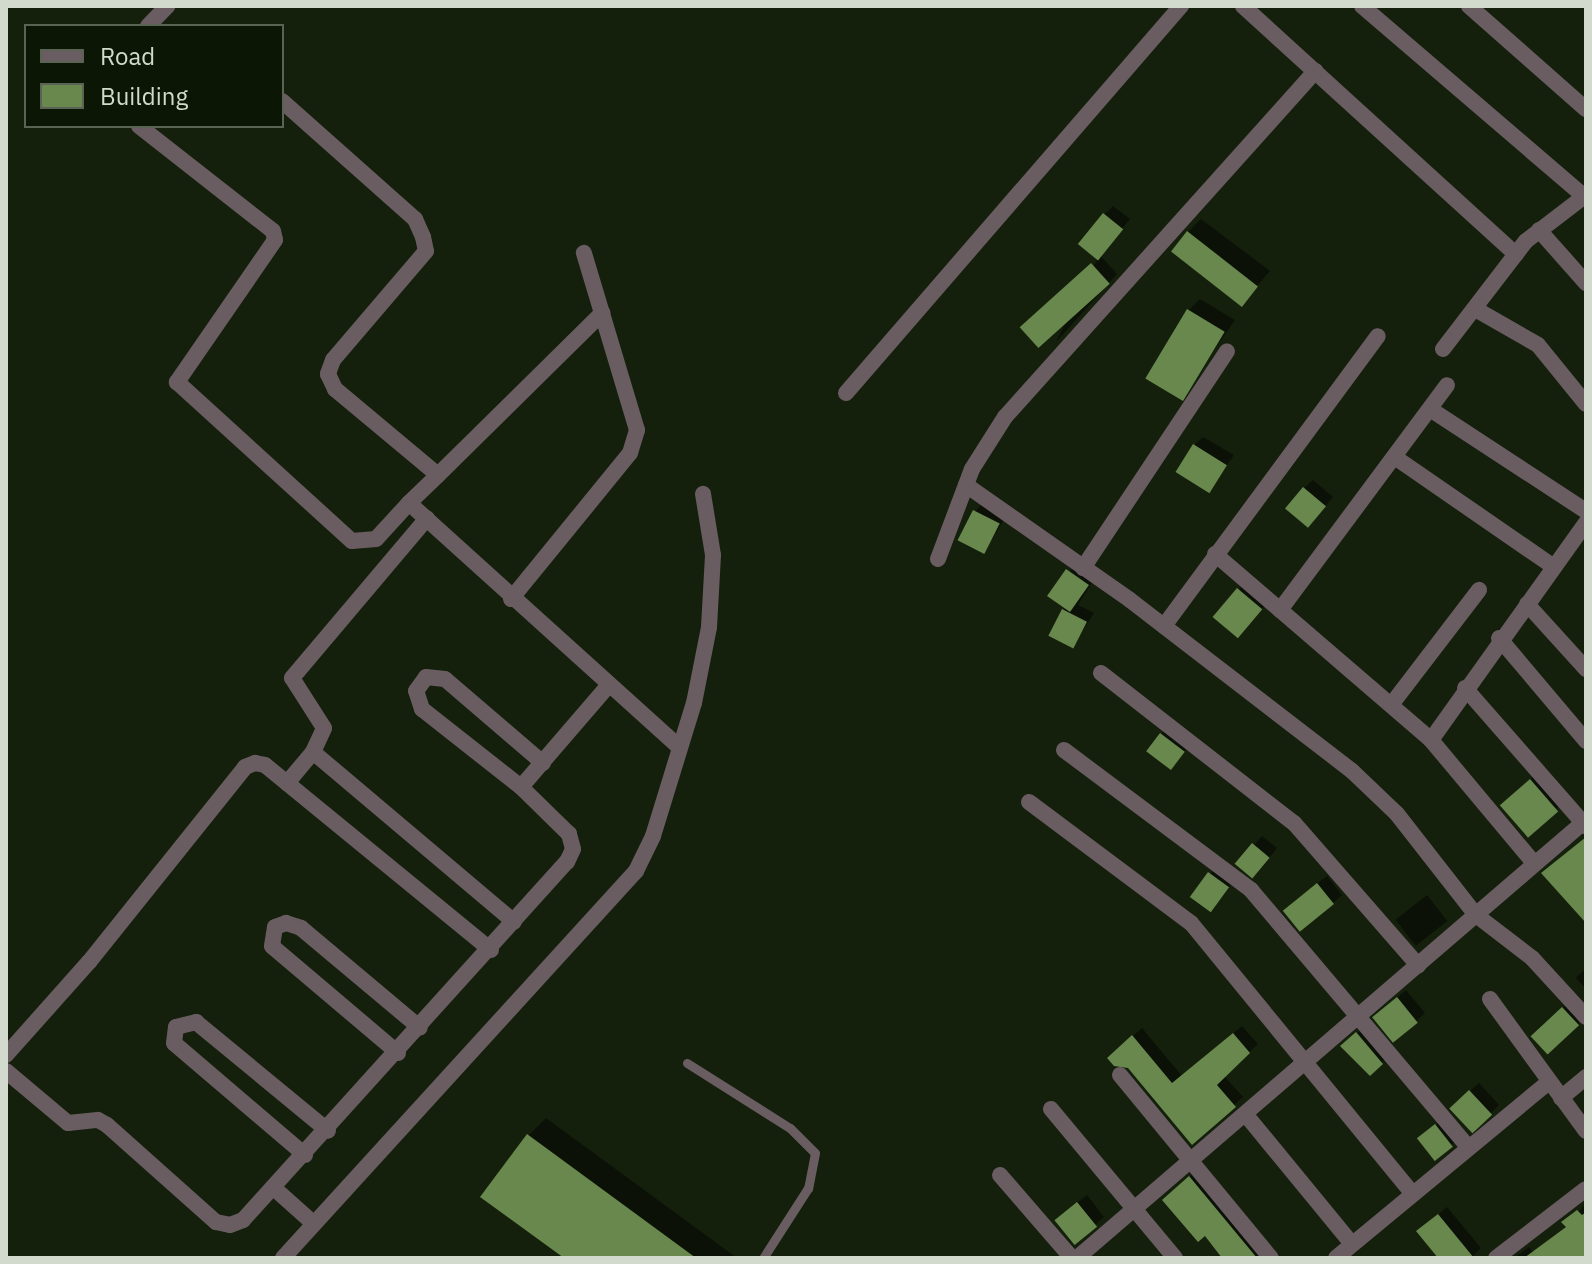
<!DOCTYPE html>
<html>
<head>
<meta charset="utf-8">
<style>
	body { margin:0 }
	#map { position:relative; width:1592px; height:1264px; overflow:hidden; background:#15200c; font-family:"IBM Plex Sans",sans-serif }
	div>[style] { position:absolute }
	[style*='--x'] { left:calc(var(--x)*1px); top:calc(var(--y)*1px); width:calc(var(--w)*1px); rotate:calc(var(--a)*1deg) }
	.shadow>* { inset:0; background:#0007; transform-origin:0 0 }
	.building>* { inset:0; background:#68884d; transform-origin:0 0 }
	.lane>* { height:9px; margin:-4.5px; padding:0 4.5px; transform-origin:4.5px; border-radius:4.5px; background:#695d62 }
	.street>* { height:16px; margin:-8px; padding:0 8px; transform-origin:8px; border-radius:8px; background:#695d62 }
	span { translate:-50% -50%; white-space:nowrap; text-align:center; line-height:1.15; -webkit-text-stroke:8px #0c1604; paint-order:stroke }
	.frame { position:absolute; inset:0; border:8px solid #d2dacd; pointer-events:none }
	.legend { position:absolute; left:24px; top:24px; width:260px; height:104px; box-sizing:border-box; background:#0c1604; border:2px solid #5b6454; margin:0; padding:10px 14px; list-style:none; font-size:24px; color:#d2dacd }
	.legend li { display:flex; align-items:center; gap:16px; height:40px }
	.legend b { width:40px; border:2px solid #5b6454 }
</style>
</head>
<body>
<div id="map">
	<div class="shadow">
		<i style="clip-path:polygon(1113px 206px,1130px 219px,1100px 255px,1117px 274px,1056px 342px,1098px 258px,1104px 215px)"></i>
		<i style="clip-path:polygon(1201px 219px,1270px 271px,1242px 303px,1188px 232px)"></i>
		<i style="clip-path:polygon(1200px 299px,1235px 320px,1179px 400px,1189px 310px)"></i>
		<i style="clip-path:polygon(1203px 437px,1234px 455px,1209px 490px,1194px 445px)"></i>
		<i style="clip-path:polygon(1313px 480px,1333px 497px,1317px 516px,1304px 488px)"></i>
		<i style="clip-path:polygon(983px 503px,1007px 515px,984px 552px,975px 512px)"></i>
		<i style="clip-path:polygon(1076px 562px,1096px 576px,1078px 605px,1094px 613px,1073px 646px,1064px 610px,1069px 605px,1054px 597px)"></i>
		<i style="clip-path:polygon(1247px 581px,1269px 600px,1247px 627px,1239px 590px)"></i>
		<i style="clip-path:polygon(1170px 726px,1192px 743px,1177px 760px,1161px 734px)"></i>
		<i style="left:1545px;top:767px;width:39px;height:57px;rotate:50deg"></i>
		<i style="clip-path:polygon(1262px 836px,1277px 848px,1262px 867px,1254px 845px)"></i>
		<i style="clip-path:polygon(1218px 865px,1236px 878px,1217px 901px,1192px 896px)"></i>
		<i style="clip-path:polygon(1327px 876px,1342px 895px,1333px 903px,1293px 902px)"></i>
		<i style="left:1427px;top:895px;width:33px;height:40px;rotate:52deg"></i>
		<i style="clip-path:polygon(1586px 968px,1586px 989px,1576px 978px)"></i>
		<i style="clip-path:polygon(1406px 990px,1425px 1013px,1395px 1040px,1384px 1009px)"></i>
		<i style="clip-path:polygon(1572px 1000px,1586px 1015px,1578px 1024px,1541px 1026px)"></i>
		<i style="clip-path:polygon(1366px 1025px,1390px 1054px,1370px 1074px,1352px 1038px)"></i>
		<i style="clip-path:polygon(1242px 1026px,1258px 1044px,1224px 1076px,1243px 1097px,1192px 1142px,1118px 1049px,1142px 1028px,1182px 1076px)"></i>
		<i style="clip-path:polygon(1479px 1083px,1499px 1105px,1490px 1114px,1460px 1100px)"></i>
		<i style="clip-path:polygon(546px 1118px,737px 1258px,567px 1258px,528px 1136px)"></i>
		<i style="clip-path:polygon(1444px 1118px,1460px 1137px,1437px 1158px,1429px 1131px)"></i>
		<i style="clip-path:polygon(1200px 1168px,1279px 1258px,1225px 1258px,1174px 1190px)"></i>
		<i style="clip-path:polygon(1087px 1195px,1104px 1217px,1095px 1225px,1065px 1212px)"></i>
		<i style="clip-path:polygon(1586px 1203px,1586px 1258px,1514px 1258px,1529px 1247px,1533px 1252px,1567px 1226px)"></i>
		<i style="clip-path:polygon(1447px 1207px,1481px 1248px,1471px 1258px,1441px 1258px,1419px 1231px)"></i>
	</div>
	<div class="building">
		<i style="left:1103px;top:213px;width:26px;height:40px;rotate:39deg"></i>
		<i style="left:1187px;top:231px;width:90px;height:26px;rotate:38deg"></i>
		<i style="left:1091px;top:263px;width:28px;height:96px;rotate:48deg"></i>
		<i style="left:1187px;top:309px;width:44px;height:81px;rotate:31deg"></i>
		<i style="left:1193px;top:444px;width:40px;height:33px;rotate:32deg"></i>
		<i style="left:1303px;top:487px;width:30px;height:28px;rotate:40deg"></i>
		<i style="left:973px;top:510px;width:30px;height:34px;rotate:27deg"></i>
		<i style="left:1066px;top:569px;width:28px;height:33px;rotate:35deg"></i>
		<i style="left:1237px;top:588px;width:33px;height:38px;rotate:40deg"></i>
		<i style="left:1062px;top:609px;width:28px;height:30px;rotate:27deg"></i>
		<i style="left:1160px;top:733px;width:31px;height:23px;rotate:37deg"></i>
		<i style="left:1530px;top:779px;width:43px;height:40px;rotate:49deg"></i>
		<i style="clip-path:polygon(1586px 837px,1586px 923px,1541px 873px)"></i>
		<i style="left:1252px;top:843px;width:23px;height:27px;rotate:40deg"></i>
		<i style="left:1208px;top:872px;width:26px;height:31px;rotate:36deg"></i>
		<i style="left:1317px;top:883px;width:27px;height:44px;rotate:51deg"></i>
		<i style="left:1397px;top:997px;width:33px;height:32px;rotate:51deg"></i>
		<i style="left:1562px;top:1007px;width:25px;height:43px;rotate:47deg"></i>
		<i style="clip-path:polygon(1356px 1032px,1383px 1064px,1370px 1076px,1340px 1046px)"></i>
		<i style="clip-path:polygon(1233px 1033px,1250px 1053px,1217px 1085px,1236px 1107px,1192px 1145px,1128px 1068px,1114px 1066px,1107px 1058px,1132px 1035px,1172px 1083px)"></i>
		<i style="left:1469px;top:1090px;width:34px;height:27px;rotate:47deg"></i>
		<i style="left:1435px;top:1124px;width:29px;height:23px;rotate:52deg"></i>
		<i style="clip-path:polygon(527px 1134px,696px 1258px,564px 1258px,480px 1197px)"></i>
		<i style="clip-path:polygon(1189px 1176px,1257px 1258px,1222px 1258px,1205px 1236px,1198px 1242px,1162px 1200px)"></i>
		<i style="left:1077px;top:1202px;width:32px;height:29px;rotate:51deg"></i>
		<i style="clip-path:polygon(1577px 1210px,1582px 1215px,1586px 1212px,1586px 1258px,1524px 1258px,1566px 1227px,1561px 1222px)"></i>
		<i style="clip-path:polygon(1438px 1214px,1474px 1258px,1438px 1258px,1416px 1231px)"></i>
	</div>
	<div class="lane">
		<i style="--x:687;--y:1063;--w:122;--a:32.3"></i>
		<i style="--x:790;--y:1128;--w:35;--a:45"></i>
		<i style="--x:815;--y:1153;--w:36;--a:101"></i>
		<i style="--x:808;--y:1188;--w:83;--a:122.7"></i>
	</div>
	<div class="street">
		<i style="--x:1243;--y:6;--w:369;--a:42.3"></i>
		<i style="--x:1362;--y:6;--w:292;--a:40.6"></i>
		<i style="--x:1469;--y:6;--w:156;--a:41.4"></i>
		<i style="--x:148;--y:26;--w:28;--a:-46"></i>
		<i style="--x:282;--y:101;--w:178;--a:41.6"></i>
		<i style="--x:415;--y:219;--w:20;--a:66"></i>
		<i style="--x:423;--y:237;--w:14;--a:78"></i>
		<i style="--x:426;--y:251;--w:143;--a:130.5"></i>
		<i style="--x:333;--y:360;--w:15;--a:110"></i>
		<i style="--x:328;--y:374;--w:17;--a:65"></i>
		<i style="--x:335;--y:389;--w:134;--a:39.9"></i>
		<i style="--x:438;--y:475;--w:231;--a:-44.6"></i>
		<i style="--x:139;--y:126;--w:170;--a:38.1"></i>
		<i style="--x:273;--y:231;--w:9;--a:77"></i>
		<i style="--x:275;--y:240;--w:173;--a:124.6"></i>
		<i style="--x:177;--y:382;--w:236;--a:42.3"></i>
		<i style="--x:352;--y:541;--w:24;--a:-5"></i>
		<i style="--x:376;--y:539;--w:49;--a:-47.5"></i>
		<i style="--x:409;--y:503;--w:364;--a:42.1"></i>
		<i style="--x:1539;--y:230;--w:71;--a:48.4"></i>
		<i style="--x:1477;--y:310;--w:70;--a:29.8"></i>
		<i style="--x:1538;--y:345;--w:76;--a:50.9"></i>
		<i style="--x:1443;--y:349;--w:136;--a:-52.5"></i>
		<i style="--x:1526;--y:241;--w:76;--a:-37.5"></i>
		<i style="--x:846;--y:393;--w:512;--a:-49.12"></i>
		<i style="--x:1430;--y:409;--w:186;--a:33.2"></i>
		<i style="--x:1396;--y:458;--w:192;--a:34.6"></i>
		<i style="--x:966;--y:485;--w:200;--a:35"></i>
		<i style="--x:1130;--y:600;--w:280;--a:37.6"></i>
		<i style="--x:1352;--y:771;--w:62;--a:43.7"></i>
		<i style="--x:1397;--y:814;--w:128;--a:52"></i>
		<i style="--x:1476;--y:915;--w:71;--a:37.5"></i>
		<i style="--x:1532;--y:958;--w:80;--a:47.5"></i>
		<i style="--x:409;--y:503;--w:40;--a:-44"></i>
		<i style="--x:1215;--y:554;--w:285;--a:40.7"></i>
		<i style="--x:1431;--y:740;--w:160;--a:50.1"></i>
		<i style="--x:938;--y:559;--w:96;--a:-69.3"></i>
		<i style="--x:972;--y:469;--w:62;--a:-57.6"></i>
		<i style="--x:1005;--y:417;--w:465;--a:-48.1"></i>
		<i style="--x:1083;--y:568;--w:260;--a:-56.4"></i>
		<i style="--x:511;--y:599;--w:188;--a:-50.8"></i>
		<i style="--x:630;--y:453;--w:24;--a:-73"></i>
		<i style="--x:637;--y:430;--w:185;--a:-106.7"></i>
		<i style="--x:1527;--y:604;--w:88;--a:47.8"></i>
		<i style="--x:1280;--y:610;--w:280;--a:-53.4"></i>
		<i style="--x:1164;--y:626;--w:360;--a:-53.6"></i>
		<i style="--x:1499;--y:638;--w:135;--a:49.8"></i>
		<i style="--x:1101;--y:673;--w:244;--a:37.9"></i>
		<i style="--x:1294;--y:823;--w:189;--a:48.9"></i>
		<i style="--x:1465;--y:688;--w:184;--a:48.8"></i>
		<i style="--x:1391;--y:705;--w:145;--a:-52.6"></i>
		<i style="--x:1431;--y:740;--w:267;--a:-54.5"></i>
		<i style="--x:1064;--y:750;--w:234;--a:36.8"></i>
		<i style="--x:1251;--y:890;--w:336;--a:49.8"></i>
		<i style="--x:313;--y:752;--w:26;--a:-65"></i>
		<i style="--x:324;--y:728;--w:59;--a:-122.6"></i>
		<i style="--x:292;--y:678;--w:209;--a:-49.8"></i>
		<i style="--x:287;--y:783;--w:40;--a:-50"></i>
		<i style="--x:313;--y:752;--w:263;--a:40.2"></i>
		<i style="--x:521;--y:787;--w:126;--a:-141.8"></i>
		<i style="--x:422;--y:709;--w:19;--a:-108"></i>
		<i style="--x:416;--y:691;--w:17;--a:-54"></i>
		<i style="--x:426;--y:677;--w:19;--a:6"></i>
		<i style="--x:445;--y:679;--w:129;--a:40.6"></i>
		<i style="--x:1029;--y:802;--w:202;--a:36.8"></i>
		<i style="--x:1191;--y:923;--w:348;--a:50.7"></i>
		<i style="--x:1490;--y:999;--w:163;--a:54"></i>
		<i style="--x:398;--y:1053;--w:165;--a:-139.7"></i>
		<i style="--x:272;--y:946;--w:19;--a:-81"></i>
		<i style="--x:275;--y:927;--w:12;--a:-20"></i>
		<i style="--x:286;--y:923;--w:16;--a:18"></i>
		<i style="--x:301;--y:928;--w:155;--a:40"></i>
		<i style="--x:6;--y:1055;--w:125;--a:-48.3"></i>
		<i style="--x:89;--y:962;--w:250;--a:-51.3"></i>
		<i style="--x:245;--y:767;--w:11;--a:-22"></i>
		<i style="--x:255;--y:763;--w:10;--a:11"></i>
		<i style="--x:265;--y:765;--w:292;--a:39.3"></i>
		<i style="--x:6;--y:1071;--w:81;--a:40"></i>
		<i style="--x:68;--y:1123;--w:30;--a:-6"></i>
		<i style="--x:98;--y:1120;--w:10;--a:29"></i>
		<i style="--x:107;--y:1125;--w:146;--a:41.7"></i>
		<i style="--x:216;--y:1222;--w:14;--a:12"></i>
		<i style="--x:230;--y:1225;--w:14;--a:-21"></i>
		<i style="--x:243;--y:1220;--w:483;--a:-47.9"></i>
		<i style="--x:567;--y:862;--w:14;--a:-65"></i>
		<i style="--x:573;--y:849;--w:16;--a:-105"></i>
		<i style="--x:569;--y:834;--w:67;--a:-135.6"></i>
		<i style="--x:521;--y:787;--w:132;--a:-49.3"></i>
		<i style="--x:1120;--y:1075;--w:237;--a:50.5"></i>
		<i style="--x:1561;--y:1098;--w:33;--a:-40"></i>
		<i style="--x:1051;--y:1109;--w:194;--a:50.2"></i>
		<i style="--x:1246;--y:1115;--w:167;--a:50.6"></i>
		<i style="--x:305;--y:1155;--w:172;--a:-139.5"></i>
		<i style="--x:174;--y:1043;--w:16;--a:-83"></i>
		<i style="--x:176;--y:1027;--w:21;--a:-14"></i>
		<i style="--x:196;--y:1022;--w:171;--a:39.5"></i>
		<i style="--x:1000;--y:1175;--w:110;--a:49.1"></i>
		<i style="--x:275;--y:1189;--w:51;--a:41.8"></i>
		<i style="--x:283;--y:1258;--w:524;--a:-47.63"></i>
		<i style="--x:636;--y:871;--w:39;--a:-64"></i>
		<i style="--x:653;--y:836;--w:139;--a:-72.9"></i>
		<i style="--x:694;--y:703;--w:77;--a:-78.8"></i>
		<i style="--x:709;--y:627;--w:72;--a:-86.8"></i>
		<i style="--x:713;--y:555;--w:62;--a:-99.3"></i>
		<i style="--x:1077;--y:1258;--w:672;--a:-40.71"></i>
		<i style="--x:1336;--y:1258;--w:276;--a:-39.6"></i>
		<i style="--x:1496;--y:1258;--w:113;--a:-37.5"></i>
	</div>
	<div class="frame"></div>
	<ul class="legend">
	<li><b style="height:10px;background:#695d62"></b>Road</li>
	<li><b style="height:22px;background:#68884d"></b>Building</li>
	</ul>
</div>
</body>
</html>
